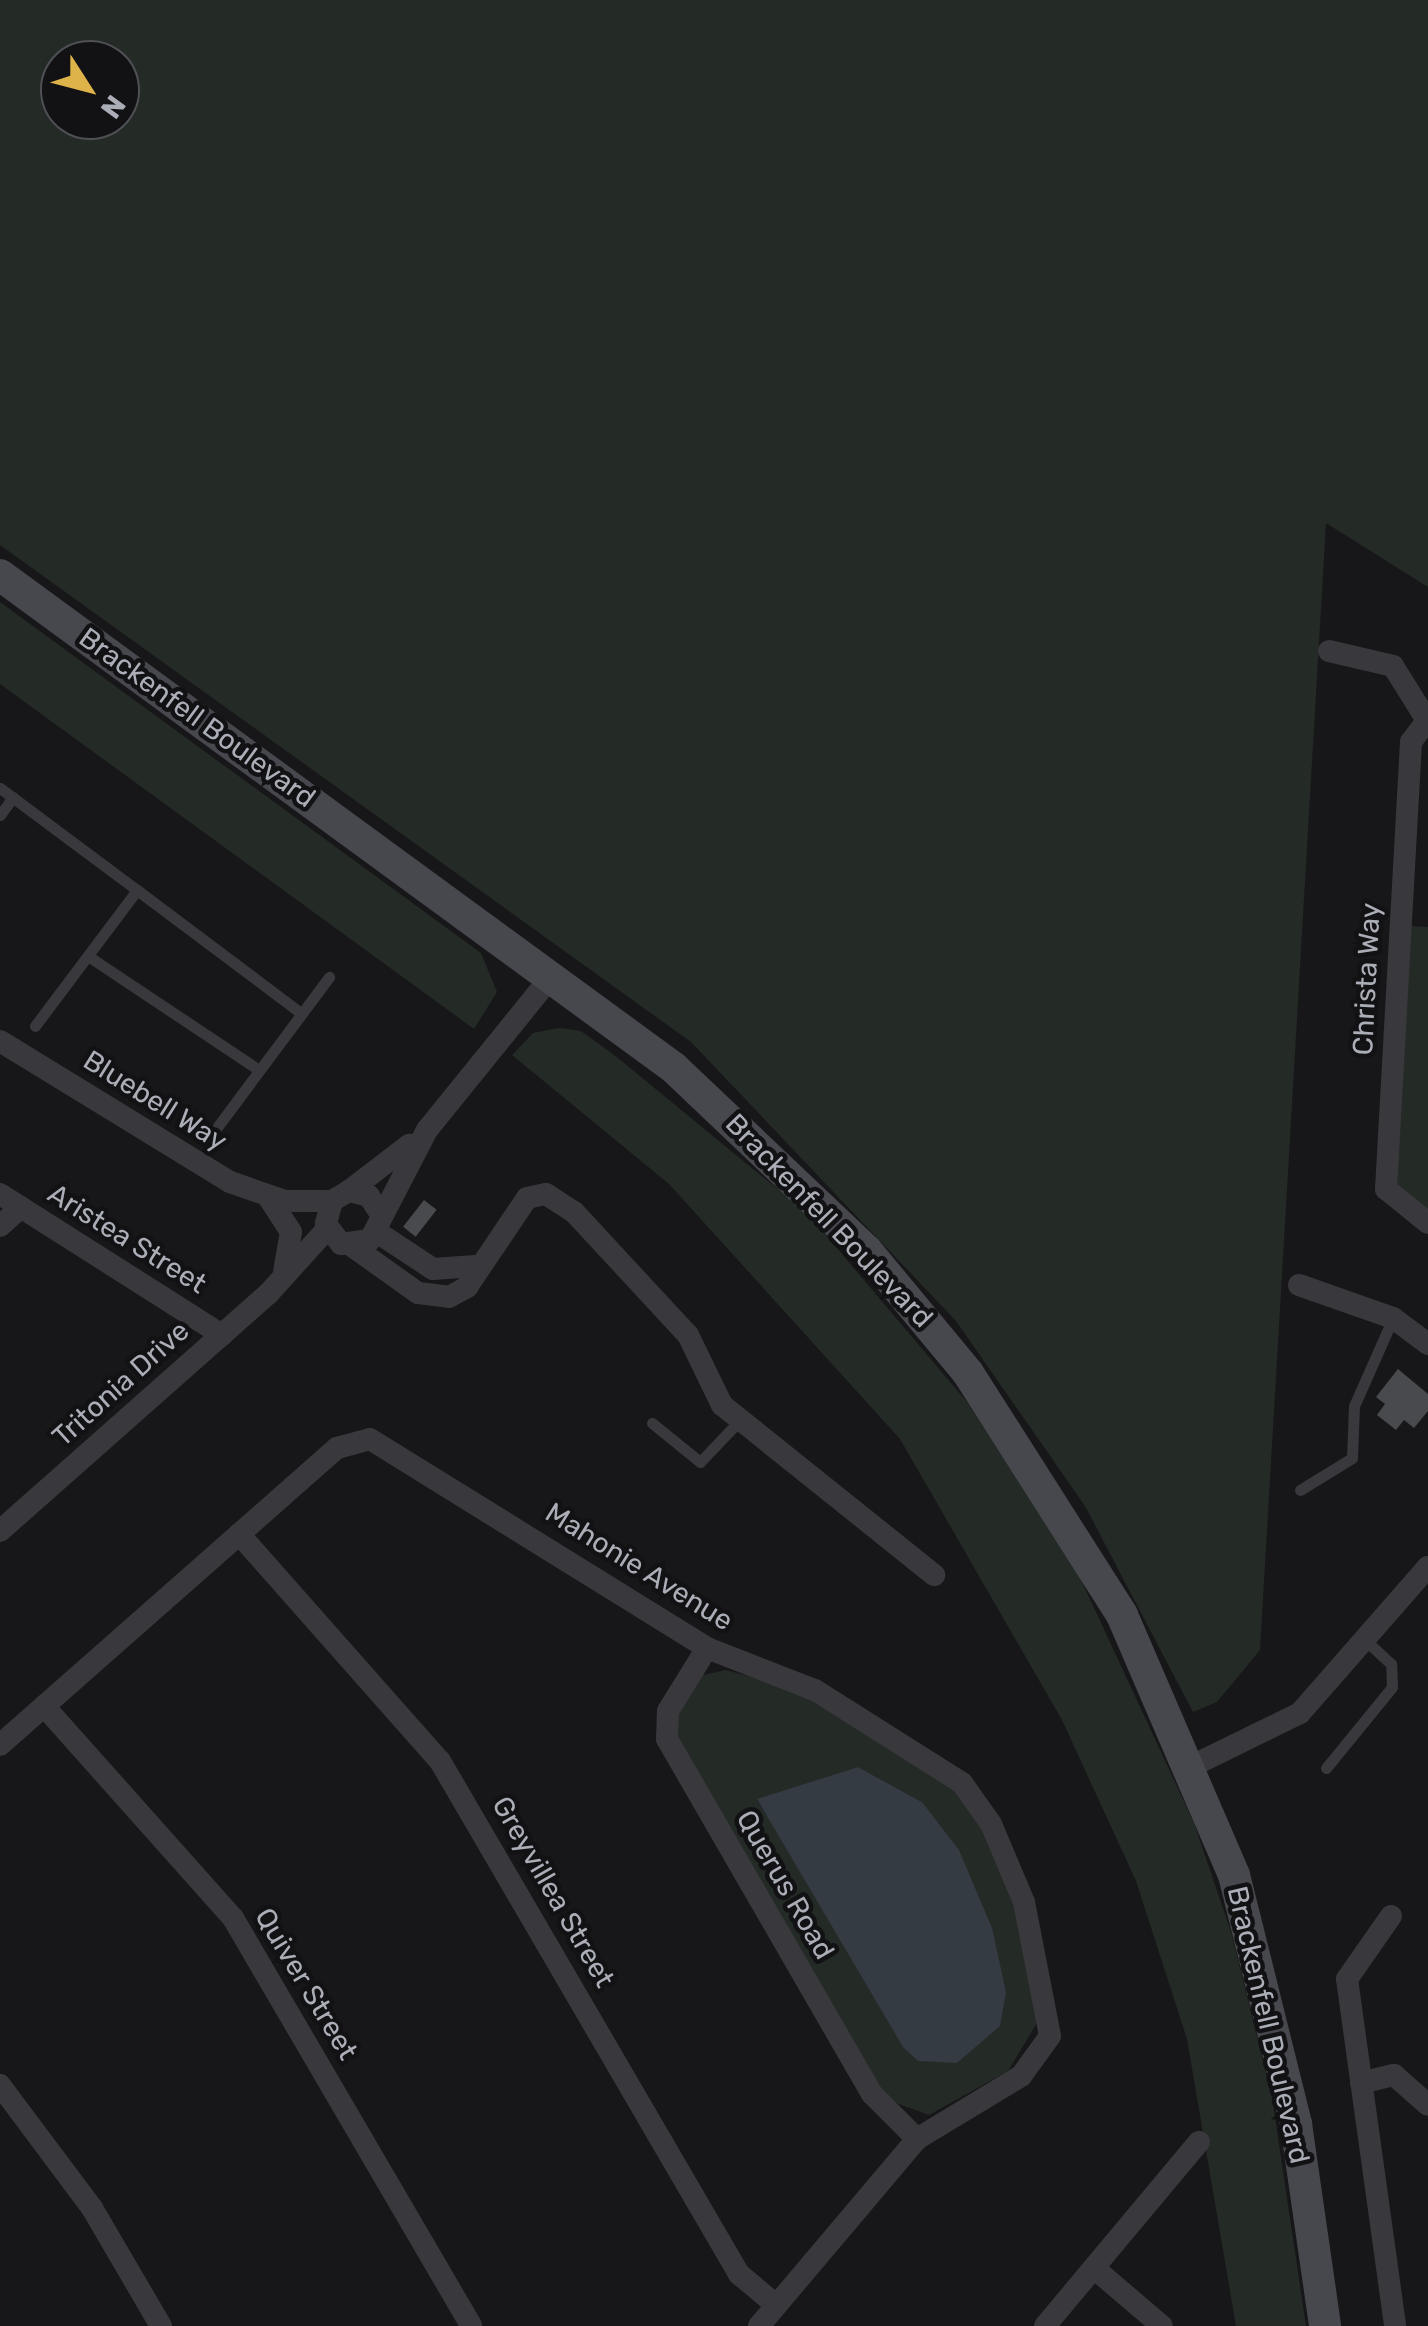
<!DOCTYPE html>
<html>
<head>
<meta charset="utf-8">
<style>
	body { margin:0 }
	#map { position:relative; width:1428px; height:2326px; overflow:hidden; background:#171719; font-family:Rubik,sans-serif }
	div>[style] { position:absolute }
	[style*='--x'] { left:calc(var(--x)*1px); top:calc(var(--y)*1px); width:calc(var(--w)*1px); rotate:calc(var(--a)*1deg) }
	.green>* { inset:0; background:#242a25 }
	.water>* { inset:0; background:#343b42 }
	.building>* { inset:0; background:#494a4e; transform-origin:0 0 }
	.lane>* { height:11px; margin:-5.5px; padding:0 5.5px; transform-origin:5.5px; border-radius:5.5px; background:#39393d }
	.street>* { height:22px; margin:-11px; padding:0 11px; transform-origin:11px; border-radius:11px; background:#39393d }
	.secondary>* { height:32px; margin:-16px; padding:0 16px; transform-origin:16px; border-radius:16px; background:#47484d }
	span { translate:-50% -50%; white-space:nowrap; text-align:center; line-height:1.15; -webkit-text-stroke:9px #121214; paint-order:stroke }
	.street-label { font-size:28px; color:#abaeb7 }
	.north { position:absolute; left:40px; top:40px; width:100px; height:100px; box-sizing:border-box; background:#121214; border:2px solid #4f5055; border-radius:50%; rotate:126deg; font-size:28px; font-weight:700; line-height:40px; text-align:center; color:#abaeb7 }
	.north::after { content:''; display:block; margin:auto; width:35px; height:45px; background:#deb34a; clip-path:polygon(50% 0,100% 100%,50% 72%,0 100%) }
</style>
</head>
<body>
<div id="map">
	<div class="green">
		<i style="clip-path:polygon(evenodd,0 0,1428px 0,1428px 587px,1326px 523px,1260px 1650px,1217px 1702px,1193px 1712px,1085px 1506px,956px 1321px,691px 1042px,0 545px,0 0,60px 60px,120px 60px,120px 120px,60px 120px,60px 60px)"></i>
		<i style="clip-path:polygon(0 602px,481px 953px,497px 992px,474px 1029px,0 684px)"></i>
		<i style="clip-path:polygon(1409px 926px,1428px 927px,1428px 1212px,1396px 1191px)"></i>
		<i style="clip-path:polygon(559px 1028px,581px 1031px,618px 1058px,809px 1215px,967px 1402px,1076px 1569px,1194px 1823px,1231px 1932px,1272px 2097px,1306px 2326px,1236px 2326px,1187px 2039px,1136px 1881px,1062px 1720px,900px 1439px,669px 1184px,512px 1055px,533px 1033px)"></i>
		<i style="clip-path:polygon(evenodd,726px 1670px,791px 1688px,949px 1784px,973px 1810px,1015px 1906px,1040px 2018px,1008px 2071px,929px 2115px,888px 2100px,679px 1744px,676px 1716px,703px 1675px,726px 1670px,858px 1767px,922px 1802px,767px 1815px,757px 1800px,858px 1767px)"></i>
	</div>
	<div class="water">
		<i style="clip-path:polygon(858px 1767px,922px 1802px,959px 1850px,992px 1928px,1006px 1992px,1000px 2026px,957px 2063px,918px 2061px,903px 2047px,757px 1799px)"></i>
	</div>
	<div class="building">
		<i style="left:424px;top:1200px;width:16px;height:34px;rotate:38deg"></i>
		<i style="clip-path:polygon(1398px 1369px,1428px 1394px,1428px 1411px,1414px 1428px,1404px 1420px,1396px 1430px,1377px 1415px,1385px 1404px,1376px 1397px)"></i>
	</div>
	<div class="lane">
		<i style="--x:0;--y:788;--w:171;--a:36.7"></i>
		<i style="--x:137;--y:890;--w:170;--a:126.9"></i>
		<i style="--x:0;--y:815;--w:22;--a:-54"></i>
		<i style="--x:137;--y:890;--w:205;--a:36.9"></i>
		<i style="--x:88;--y:956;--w:206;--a:33.7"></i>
		<i style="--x:218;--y:1126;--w:186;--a:-53.3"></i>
		<i style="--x:652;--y:1423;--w:62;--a:39.1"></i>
		<i style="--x:700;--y:1462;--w:57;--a:-46.4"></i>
		<i style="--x:1300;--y:1490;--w:61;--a:-31.6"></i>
		<i style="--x:1352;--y:1458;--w:52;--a:-87.8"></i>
		<i style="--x:1354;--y:1406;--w:96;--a:-66.1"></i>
		<i style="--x:1326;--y:1768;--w:104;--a:-50.8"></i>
		<i style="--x:1392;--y:1687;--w:23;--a:-92"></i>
		<i style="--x:1391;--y:1664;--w:35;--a:-137"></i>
	</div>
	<div class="street">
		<i style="--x:1329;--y:651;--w:66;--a:13.2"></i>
		<i style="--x:1393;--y:666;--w:66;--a:58"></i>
		<i style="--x:1426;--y:722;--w:25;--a:127"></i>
		<i style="--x:1411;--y:742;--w:448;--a:93.2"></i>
		<i style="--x:1386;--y:1189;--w:54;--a:39"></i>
		<i style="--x:0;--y:1041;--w:270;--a:31.5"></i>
		<i style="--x:230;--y:1182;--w:58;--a:19.1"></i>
		<i style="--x:285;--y:1201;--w:47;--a:0"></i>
		<i style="--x:349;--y:1191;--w:76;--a:-37.5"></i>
		<i style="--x:0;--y:1194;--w:263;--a:32.4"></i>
		<i style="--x:269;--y:1198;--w:40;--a:57.1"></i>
		<i style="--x:291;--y:1232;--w:39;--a:100"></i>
		<i style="--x:380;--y:1213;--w:20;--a:-123"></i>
		<i style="--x:369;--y:1196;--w:21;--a:-166"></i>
		<i style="--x:349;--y:1191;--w:20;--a:150"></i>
		<i style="--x:332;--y:1201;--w:24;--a:105"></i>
		<i style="--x:326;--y:1224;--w:25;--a:53"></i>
		<i style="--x:341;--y:1244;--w:29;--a:-8"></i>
		<i style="--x:370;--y:1240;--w:124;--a:-62.6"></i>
		<i style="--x:427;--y:1130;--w:197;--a:-51"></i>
		<i style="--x:0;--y:1226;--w:28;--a:-42"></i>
		<i style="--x:377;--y:1232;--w:67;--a:33.5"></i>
		<i style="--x:433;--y:1269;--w:42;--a:-4.1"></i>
		<i style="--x:352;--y:1246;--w:81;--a:35.5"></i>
		<i style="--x:418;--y:1293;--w:31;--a:7"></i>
		<i style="--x:449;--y:1297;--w:21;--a:-29"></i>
		<i style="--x:467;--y:1287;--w:107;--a:-56"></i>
		<i style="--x:527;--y:1198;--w:19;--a:-12"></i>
		<i style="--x:546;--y:1194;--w:33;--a:33"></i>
		<i style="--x:574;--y:1212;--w:168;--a:47.2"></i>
		<i style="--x:688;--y:1335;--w:78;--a:64.1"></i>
		<i style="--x:722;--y:1405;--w:272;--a:38.7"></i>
		<i style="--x:1299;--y:1285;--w:100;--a:19.3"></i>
		<i style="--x:1393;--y:1318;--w:44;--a:36.6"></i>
		<i style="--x:0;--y:1531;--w:358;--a:-41.5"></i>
		<i style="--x:268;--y:1294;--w:88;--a:-47.8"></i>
		<i style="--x:239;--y:1534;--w:303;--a:48.5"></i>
		<i style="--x:440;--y:1761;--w:594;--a:59.76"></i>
		<i style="--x:739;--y:2274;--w:48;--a:40"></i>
		<i style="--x:707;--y:1648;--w:74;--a:121.8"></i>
		<i style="--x:668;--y:1711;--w:28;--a:92"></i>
		<i style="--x:667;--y:1739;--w:410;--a:60"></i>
		<i style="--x:872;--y:2094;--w:64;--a:45"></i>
		<i style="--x:44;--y:1706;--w:284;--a:48.3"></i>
		<i style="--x:233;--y:1918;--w:472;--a:59.7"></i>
		<i style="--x:0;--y:1745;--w:449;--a:-41.4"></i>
		<i style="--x:337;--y:1448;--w:34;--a:-15"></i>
		<i style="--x:370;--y:1439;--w:397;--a:31.8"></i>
		<i style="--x:707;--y:1648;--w:116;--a:21.3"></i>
		<i style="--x:815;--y:1690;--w:174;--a:32.3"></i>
		<i style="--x:962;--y:1783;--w:50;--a:54.7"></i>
		<i style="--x:991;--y:1824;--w:85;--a:67.1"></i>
		<i style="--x:1024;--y:1902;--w:136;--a:79"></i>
		<i style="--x:1050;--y:2036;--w:49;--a:125.9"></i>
		<i style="--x:1021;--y:2076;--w:122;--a:148.8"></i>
		<i style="--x:917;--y:2139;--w:245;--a:130.2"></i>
		<i style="--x:1192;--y:1766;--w:120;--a:-26.1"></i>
		<i style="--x:1300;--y:1713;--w:194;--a:-48.8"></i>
		<i style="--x:1391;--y:1916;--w:77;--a:124.9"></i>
		<i style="--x:1347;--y:1979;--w:350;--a:82.1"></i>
		<i style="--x:1361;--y:2083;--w:34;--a:-14"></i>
		<i style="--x:1394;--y:2075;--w:45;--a:41.4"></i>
		<i style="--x:0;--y:2085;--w:154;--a:53.2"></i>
		<i style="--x:92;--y:2208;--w:137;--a:59.7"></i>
		<i style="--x:1094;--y:2268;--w:89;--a:40.5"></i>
		<i style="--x:1045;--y:2326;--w:240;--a:-50.1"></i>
	</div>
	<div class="secondary">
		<i style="--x:0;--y:575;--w:835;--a:36.18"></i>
		<i style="--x:674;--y:1068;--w:265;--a:43.5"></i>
		<i style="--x:866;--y:1250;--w:160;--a:50.3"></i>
		<i style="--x:968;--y:1373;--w:287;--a:57.5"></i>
		<i style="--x:1122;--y:1615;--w:283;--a:66.7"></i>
		<i style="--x:1234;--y:1875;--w:257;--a:76"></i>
		<i style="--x:1296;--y:2124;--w:204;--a:81.8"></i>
	</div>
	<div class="street-label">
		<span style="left:197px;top:718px;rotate:36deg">Brackenfell Boulevard</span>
		<span style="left:1367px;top:979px;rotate:-87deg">Christa Way</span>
		<span style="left:155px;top:1101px;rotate:32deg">Bluebell Way</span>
		<span style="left:829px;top:1221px;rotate:46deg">Brackenfell Boulevard</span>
		<span style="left:127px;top:1239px;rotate:32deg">Aristea Street</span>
		<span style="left:121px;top:1384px;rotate:-42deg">Tritonia Drive</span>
		<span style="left:639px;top:1567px;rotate:32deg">Mahonie Avenue</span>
		<span style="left:785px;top:1885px;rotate:60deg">Querus Road</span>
		<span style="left:553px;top:1892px;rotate:60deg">Greyvillea Street</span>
		<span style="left:306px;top:1984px;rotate:59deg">Quiver Street</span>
		<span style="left:1268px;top:2025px;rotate:77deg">Brackenfell Boulevard</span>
	</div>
	<div class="north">N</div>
</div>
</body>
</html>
